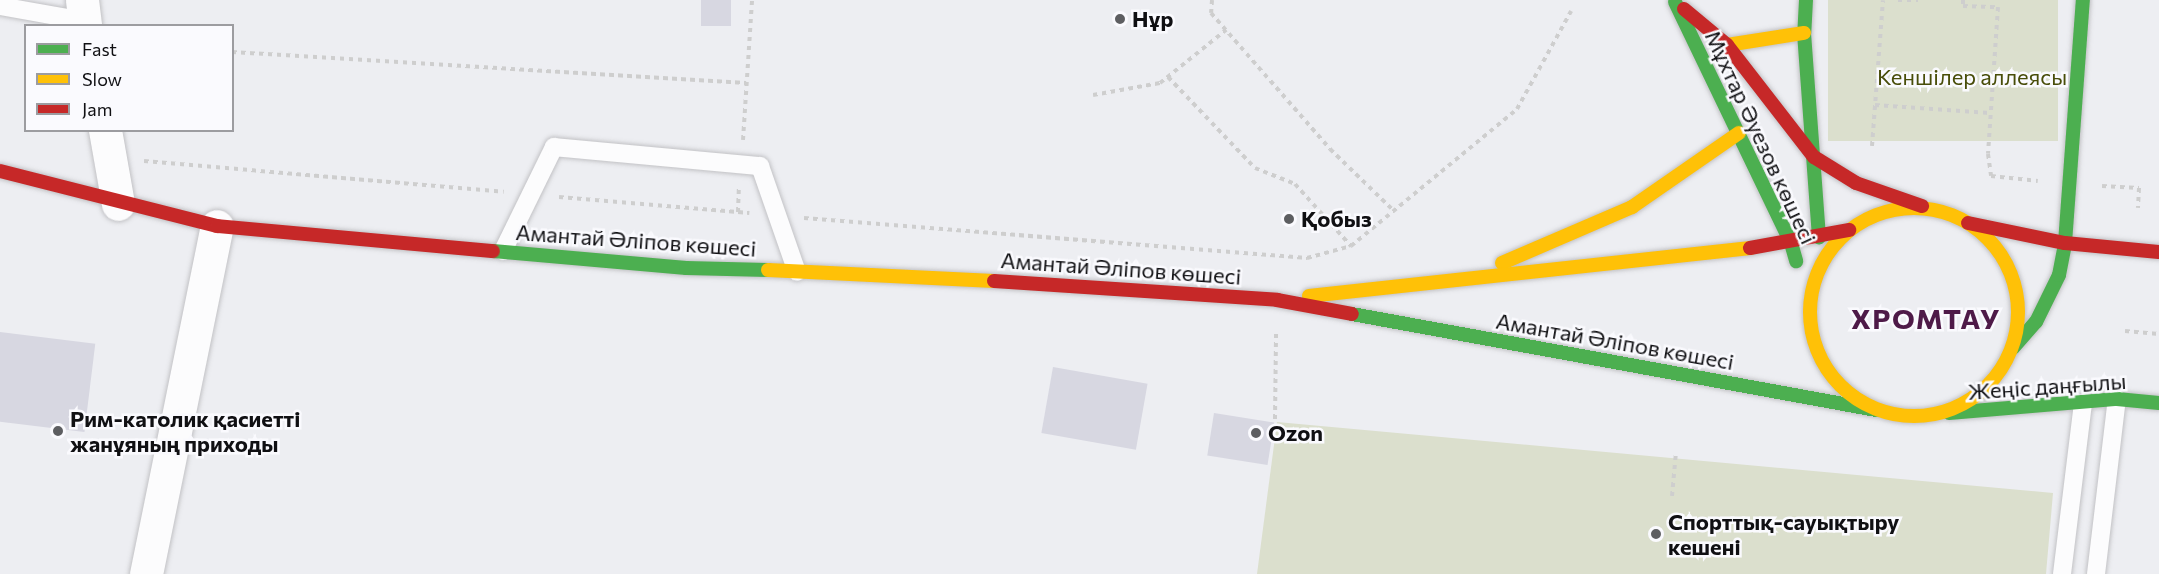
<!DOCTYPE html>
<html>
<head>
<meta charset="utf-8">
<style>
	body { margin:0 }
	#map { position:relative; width:2159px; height:574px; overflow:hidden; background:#edeef2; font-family:Commissioner,sans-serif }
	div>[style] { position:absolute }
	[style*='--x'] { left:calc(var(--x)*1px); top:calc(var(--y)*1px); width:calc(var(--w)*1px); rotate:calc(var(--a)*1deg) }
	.green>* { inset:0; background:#dbdfcd; transform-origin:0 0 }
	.building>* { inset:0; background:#d7d7e1; transform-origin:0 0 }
	.path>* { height:4px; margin-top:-2px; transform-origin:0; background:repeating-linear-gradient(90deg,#cecece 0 4.5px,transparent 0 9px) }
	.roads { filter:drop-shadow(0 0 2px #c2c2c5) drop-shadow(0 0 2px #c2c2c5) }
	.lane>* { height:18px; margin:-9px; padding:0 9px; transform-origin:9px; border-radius:9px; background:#fcfcfd }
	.street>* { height:33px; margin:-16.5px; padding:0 16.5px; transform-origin:16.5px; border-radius:16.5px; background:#fcfcfd }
	.fast>* { height:14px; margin:-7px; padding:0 7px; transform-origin:7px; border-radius:7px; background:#4caf50 }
	.slow>* { height:14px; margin:-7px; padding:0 7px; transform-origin:7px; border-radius:7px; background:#ffc107 }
	.slow>.ring { margin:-7px; padding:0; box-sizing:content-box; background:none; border:14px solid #ffc107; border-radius:50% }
	.jam>* { height:14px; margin:-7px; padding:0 7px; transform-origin:7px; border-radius:7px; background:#c62828 }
	.dots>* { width:16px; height:16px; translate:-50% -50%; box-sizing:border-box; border:3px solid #fafafe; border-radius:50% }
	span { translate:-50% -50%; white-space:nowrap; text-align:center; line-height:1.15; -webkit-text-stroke:5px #fafafe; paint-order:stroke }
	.poi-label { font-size:22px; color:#101013; font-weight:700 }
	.left { translate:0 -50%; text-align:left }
	.park-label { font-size:22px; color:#484d09 }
	.street-label { font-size:22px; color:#101013 }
	.district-label { font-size:28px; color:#4e1a48; font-weight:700; letter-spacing:1.5px }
	.legend { position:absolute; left:24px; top:24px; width:210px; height:108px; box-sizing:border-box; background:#fafafe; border:2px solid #9c9ca0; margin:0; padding:8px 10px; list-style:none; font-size:18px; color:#101013 }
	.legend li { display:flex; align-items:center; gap:12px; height:30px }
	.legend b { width:30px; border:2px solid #9c9ca0 }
</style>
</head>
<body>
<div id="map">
	<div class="green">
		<i style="left:1828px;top:0;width:230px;height:141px"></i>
		<i style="clip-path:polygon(1277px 422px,2053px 493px,2046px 574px,1257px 574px)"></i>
	</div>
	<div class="building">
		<i style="left:701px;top:0;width:30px;height:26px"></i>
		<i style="left:0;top:332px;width:96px;height:89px;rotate:7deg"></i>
		<i style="left:1053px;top:367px;width:96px;height:67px;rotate:10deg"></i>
		<i style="left:1214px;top:413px;width:61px;height:43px;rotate:9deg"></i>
	</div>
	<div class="path">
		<i style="--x:1212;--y:0;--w:13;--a:94"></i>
		<i style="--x:1211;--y:13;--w:181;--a:48.8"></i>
		<i style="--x:1330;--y:149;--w:89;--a:44.1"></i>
		<i style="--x:1898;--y:0;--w:20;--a:0"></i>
		<i style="--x:1963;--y:0;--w:6;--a:90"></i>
		<i style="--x:1963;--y:6;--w:35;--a:2"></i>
		<i style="--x:1998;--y:7;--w:147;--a:93.9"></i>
		<i style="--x:1988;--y:154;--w:22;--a:82"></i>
		<i style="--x:1991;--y:176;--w:47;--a:6.1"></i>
		<i style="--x:232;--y:52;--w:515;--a:3.45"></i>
		<i style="--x:1168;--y:77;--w:126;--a:46.3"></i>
		<i style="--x:1255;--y:168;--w:43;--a:21.8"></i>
		<i style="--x:1295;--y:184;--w:84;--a:47.9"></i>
		<i style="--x:1351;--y:246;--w:215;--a:-39.5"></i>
		<i style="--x:1517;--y:109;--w:112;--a:-61.1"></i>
		<i style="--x:1093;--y:95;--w:68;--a:-10.2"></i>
		<i style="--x:1160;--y:83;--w:85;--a:-38.8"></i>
		<i style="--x:1875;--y:105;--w:115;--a:4"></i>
		<i style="--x:743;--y:140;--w:140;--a:-86.3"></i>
		<i style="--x:1872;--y:146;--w:146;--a:-85.7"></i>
		<i style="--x:144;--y:161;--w:361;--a:4.9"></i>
		<i style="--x:2102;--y:186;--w:37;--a:3"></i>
		<i style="--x:2139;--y:188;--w:20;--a:93"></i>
		<i style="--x:559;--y:197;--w:191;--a:4.8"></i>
		<i style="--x:738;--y:212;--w:23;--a:-88"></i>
		<i style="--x:804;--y:218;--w:505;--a:4.55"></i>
		<i style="--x:1307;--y:258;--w:46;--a:-15.3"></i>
		<i style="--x:2125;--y:331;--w:34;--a:5"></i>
		<i style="--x:1275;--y:419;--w:85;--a:-89.3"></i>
		<i style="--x:1672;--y:496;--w:44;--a:-84.8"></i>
	</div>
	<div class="roads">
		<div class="lane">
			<i style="--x:0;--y:6;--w:85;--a:10.1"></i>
			<i style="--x:503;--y:251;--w:116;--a:-63.9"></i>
			<i style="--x:554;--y:147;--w:207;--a:5.3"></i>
			<i style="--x:760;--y:166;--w:112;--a:70.8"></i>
			<i style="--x:2062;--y:574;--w:172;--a:-83"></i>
			<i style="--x:2096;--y:574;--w:176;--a:-83.2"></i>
		</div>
		<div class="street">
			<i style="--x:82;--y:0;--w:26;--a:83"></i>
			<i style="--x:105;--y:130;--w:75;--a:80"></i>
			<i style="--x:146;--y:574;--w:355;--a:-78.5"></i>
		</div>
		<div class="fast">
			<i style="--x:1806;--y:0;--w:33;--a:93"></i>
			<i style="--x:1804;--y:33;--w:205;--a:85.8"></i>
			<i style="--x:1675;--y:2;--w:267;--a:64.3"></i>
			<i style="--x:1791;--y:243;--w:19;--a:74"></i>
			<i style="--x:493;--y:251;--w:194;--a:5"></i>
			<i style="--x:686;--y:268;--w:82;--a:1.4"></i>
			<i style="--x:1352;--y:314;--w:533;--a:10.38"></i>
			<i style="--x:2013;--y:348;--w:35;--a:-49"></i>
			<i style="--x:2036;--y:322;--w:52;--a:-63.9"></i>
			<i style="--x:2059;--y:275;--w:33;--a:-79"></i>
			<i style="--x:2065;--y:243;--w:244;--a:-85.8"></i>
			<i style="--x:1949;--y:413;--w:169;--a:-4.8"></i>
			<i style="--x:2117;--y:399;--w:42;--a:5.4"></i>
		</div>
		<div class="slow">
			<i style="--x:1727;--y:45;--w:78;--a:-8.9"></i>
			<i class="ring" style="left:1810px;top:208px;width:194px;height:194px"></i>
			<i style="--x:1502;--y:263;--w:142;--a:-23.3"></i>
			<i style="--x:1632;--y:207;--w:130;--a:-34.7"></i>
			<i style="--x:768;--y:270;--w:226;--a:2.8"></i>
			<i style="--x:1309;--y:296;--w:444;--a:-6.2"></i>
		</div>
		<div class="jam">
			<i style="--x:1684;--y:9;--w:56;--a:39.9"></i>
			<i style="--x:1727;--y:45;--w:142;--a:52.2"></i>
			<i style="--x:1814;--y:157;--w:49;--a:31.8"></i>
			<i style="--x:1856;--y:183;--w:70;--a:19.2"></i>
			<i style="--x:0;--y:171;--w:224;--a:14.2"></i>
			<i style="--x:217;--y:226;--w:277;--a:5.2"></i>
			<i style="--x:1968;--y:223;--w:99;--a:11.7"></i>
			<i style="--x:2065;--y:243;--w:94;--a:5.5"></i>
			<i style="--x:1750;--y:248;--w:101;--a:-10.3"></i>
			<i style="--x:994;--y:281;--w:284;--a:3.8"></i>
			<i style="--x:1277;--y:300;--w:76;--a:10.6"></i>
		</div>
	</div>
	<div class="dots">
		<i style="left:1120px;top:19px;background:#5d5e61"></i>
		<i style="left:1289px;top:219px;background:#5d5e61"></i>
		<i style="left:58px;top:431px;background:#5d5e61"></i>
		<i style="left:1256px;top:433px;background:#5d5e61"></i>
		<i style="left:1656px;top:534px;background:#5d5e61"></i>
	</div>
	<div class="poi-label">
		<span class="left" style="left:1132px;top:19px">Нұр</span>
		<span class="left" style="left:1301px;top:219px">Қобыз</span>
		<span class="left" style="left:70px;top:431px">Рим-католик қасиетті<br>жанұяның приходы</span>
		<span class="left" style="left:1268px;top:433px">Ozon</span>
		<span class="left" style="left:1668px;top:534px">Спорттық-сауықтыру<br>кешені</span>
	</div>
	<div class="park-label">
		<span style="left:1972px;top:77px">Кеншілер аллеясы</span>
	</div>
	<div class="street-label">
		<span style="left:1761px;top:137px;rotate:65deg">Мұхтар Әуезов көшесі</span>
		<span style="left:636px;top:240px;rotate:4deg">Амантай Әліпов көшесі</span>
		<span style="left:1121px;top:268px;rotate:4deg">Амантай Әліпов көшесі</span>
		<span style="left:1615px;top:341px;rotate:10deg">Амантай Әліпов көшесі</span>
		<span style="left:2047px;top:386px;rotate:-4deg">Жеңіс даңғылы</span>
	</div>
	<div class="district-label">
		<span style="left:1926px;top:318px">ХРОМТАУ</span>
	</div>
	<ul class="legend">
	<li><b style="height:8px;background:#4caf50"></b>Fast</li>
	<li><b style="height:8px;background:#ffc107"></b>Slow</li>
	<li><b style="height:8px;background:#c62828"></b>Jam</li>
	</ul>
</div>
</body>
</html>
